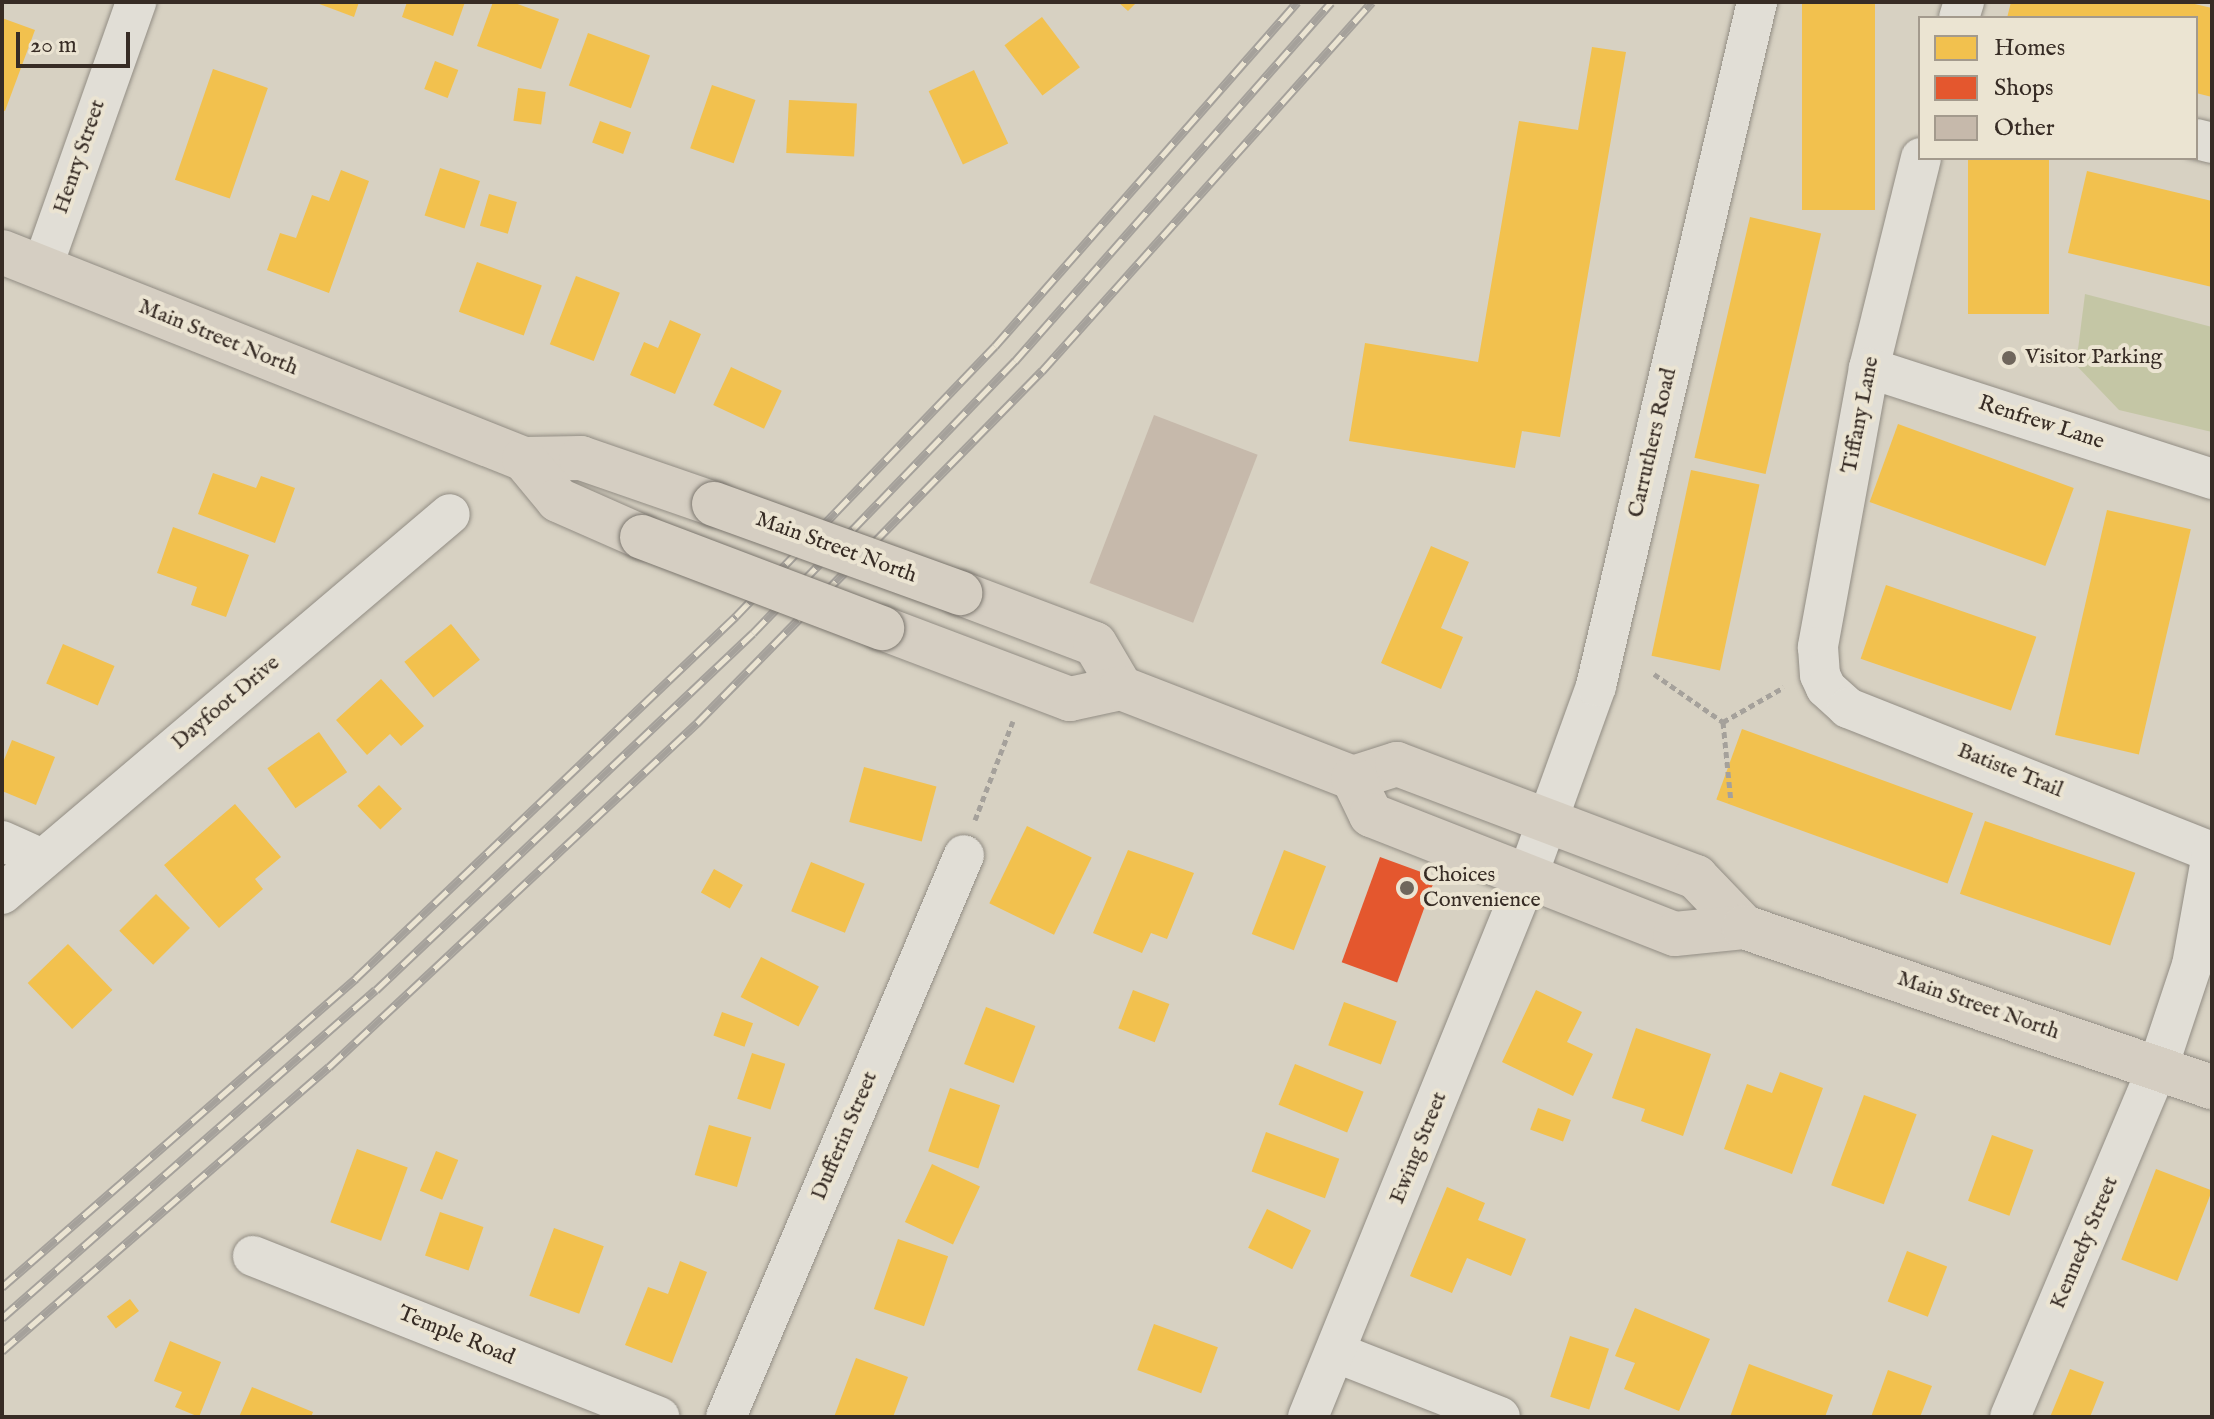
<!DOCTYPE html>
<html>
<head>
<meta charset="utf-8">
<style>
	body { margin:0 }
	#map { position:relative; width:2214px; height:1419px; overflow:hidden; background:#d7d1c2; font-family:"IM FELL English",serif }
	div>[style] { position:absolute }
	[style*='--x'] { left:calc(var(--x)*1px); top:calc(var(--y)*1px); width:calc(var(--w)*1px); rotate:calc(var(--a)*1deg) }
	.green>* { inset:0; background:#c4c6a5 }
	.homes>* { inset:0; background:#f2c14e; transform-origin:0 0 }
	.shops>* { inset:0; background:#e4572e; transform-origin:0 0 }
	.building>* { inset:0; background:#c6b9ab; transform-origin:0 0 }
	.path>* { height:5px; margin-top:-2.5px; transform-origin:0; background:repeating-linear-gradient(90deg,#a5a19b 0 6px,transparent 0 10px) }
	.roads { filter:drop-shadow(0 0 2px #928d84) drop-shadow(0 0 2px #928d84) }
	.street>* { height:40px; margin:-20px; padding:0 20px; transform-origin:20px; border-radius:20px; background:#e1ded6 }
	.primary>* { height:44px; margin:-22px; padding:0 22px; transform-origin:22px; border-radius:22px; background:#d5cec2 }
	.rail>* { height:9px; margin-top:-4.5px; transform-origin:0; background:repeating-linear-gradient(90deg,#ebe4d2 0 18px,#a5a19b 0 36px); box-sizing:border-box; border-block:2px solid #a5a19b }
	.bridges { filter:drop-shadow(0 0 2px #7c776f) drop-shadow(0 0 2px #7c776f) }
	.primary-bridge>* { height:44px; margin:-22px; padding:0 22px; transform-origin:22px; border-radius:22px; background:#d5cec2 }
	.dots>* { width:22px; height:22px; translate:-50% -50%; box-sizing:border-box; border:4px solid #ebe4d2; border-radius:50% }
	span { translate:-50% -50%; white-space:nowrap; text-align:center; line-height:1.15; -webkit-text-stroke:8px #ebe4d2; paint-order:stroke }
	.street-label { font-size:22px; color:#372c25 }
	.poi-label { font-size:22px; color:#372c25 }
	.left { translate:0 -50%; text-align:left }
	.frame { position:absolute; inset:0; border:4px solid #372c25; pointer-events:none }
	.legend { position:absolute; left:1918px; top:16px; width:280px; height:144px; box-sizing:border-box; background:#ebe4d2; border:2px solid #a39a8d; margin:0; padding:10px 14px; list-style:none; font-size:24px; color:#372c25 }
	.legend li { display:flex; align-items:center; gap:16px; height:40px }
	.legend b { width:40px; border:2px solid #a39a8d }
	.scale { position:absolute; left:16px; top:32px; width:114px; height:36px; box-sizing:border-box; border:4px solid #372c25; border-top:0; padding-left:10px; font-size:24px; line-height:28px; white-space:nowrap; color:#372c25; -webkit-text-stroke:6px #ebe4d2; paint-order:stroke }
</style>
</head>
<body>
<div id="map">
	<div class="green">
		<i style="clip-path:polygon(2085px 294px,2212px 327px,2212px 432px,2119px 410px,2076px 365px)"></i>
	</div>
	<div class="homes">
		<i style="clip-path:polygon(314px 2px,359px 2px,354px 17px)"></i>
		<i style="clip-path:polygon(407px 2px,465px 2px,453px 36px,402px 17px)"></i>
		<i style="clip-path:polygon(493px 2px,512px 2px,559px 19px,541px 69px,477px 46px)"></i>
		<i style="clip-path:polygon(1118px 2px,1137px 2px,1128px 11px)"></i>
		<i style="left:1802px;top:2px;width:73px;height:208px"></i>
		<i style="clip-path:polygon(2011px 2px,2186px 2px,2212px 8px,2212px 97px,2196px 93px,2196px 18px,2007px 18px)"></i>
		<i style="left:1042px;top:17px;width:63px;height:47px;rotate:53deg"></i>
		<i style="clip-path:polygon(2px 18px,35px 30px,5px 111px,2px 110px)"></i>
		<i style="left:588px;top:33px;width:66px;height:56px;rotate:20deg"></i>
		<i style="clip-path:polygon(1592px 47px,1626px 52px,1560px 437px,1522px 431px,1515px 468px,1349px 441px,1365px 343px,1478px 362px,1519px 121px,1578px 130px)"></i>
		<i style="left:435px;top:61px;width:25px;height:30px;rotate:21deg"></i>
		<i style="left:213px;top:69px;width:58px;height:117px;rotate:19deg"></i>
		<i style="left:974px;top:70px;width:81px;height:50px;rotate:65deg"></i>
		<i style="left:712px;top:85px;width:46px;height:67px;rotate:19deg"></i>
		<i style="left:518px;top:88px;width:28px;height:33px;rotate:8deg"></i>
		<i style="left:789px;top:100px;width:68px;height:53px;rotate:3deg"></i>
		<i style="left:600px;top:121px;width:33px;height:23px;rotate:20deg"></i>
		<i style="left:1968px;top:158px;width:81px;height:156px"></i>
		<i style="left:440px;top:168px;width:42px;height:50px;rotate:18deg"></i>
		<i style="clip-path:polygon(341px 170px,369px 181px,329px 293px,267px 270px,280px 233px,296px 238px,312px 195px,329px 201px)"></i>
		<i style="clip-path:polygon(2087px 171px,2212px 201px,2212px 287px,2068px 253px)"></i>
		<i style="left:489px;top:194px;width:29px;height:33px;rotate:16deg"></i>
		<i style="left:1750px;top:217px;width:73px;height:247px;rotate:13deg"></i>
		<i style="left:477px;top:262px;width:69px;height:53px;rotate:20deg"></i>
		<i style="left:576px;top:276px;width:47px;height:73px;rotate:21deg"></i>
		<i style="clip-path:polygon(670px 320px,701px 334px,675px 394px,630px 375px,644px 342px,658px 348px)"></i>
		<i style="left:731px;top:367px;width:56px;height:42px;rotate:25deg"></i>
		<i style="left:1898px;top:424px;width:187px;height:83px;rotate:20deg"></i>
		<i style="left:1691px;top:470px;width:70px;height:190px;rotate:12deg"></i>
		<i style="clip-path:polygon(213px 473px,256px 488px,261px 476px,295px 488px,275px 543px,198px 514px)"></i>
		<i style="left:2107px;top:510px;width:86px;height:231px;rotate:13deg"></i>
		<i style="clip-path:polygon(173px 527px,249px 555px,226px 617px,191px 605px,197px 587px,157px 573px)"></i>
		<i style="clip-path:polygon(1431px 546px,1469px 562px,1441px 628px,1463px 637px,1441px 689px,1381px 663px)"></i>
		<i style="left:1886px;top:585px;width:159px;height:78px;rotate:19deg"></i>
		<i style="left:451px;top:624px;width:46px;height:60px;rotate:51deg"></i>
		<i style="left:63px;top:644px;width:56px;height:43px;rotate:23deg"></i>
		<i style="clip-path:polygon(381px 679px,424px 726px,401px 746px,390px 734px,367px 755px,336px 720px)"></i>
		<i style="left:1742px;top:729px;width:246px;height:75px;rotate:20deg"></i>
		<i style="left:319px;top:732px;width:49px;height:63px;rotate:55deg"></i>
		<i style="clip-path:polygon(12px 740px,55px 757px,36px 805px,2px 791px,2px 765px)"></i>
		<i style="left:864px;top:767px;width:75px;height:57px;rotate:15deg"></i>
		<i style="left:379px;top:785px;width:33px;height:30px;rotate:46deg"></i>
		<i style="clip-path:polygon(235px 804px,281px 857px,255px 879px,263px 889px,219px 928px,164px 865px)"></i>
		<i style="left:1985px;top:821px;width:159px;height:77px;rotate:19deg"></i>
		<i style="left:1027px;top:826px;width:72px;height:86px;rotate:26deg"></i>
		<i style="clip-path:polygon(1128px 850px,1194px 873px,1167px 939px,1151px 933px,1142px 953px,1093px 933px)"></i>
		<i style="left:1284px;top:850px;width:45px;height:90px;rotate:21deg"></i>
		<i style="left:811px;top:862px;width:58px;height:53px;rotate:22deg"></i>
		<i style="left:714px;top:869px;width:33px;height:27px;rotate:29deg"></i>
		<i style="left:156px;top:894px;width:48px;height:52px;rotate:45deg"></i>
		<i style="left:68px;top:944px;width:64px;height:56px;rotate:46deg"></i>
		<i style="left:761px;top:957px;width:65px;height:45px;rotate:27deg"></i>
		<i style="left:1133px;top:990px;width:39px;height:41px;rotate:21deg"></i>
		<i style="clip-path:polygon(1536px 990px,1582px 1012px,1567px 1042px,1593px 1054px,1573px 1096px,1502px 1062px)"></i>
		<i style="left:1344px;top:1002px;width:56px;height:46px;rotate:20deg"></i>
		<i style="left:986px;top:1007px;width:53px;height:61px;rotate:21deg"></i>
		<i style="left:722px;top:1012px;width:33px;height:25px;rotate:20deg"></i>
		<i style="clip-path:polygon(1636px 1028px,1711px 1054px,1683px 1136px,1641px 1121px,1645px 1109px,1612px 1098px)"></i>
		<i style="left:752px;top:1053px;width:35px;height:48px;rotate:18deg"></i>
		<i style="left:1295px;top:1064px;width:74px;height:44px;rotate:22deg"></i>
		<i style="clip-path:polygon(1780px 1072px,1823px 1088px,1792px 1174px,1724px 1149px,1747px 1084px,1772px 1093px)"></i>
		<i style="left:950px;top:1088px;width:53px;height:67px;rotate:19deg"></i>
		<i style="left:1864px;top:1095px;width:56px;height:96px;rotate:20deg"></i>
		<i style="left:1538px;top:1108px;width:35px;height:23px;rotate:20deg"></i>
		<i style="left:709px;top:1125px;width:44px;height:52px;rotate:16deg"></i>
		<i style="left:1266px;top:1132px;width:78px;height:42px;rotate:20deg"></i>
		<i style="left:1992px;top:1135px;width:44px;height:70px;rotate:20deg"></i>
		<i style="left:357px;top:1149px;width:54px;height:78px;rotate:20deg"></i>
		<i style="left:436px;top:1151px;width:24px;height:43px;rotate:22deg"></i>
		<i style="left:932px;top:1164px;width:53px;height:64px;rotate:25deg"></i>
		<i style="left:2156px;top:1169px;width:60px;height:97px;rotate:21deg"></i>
		<i style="clip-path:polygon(1447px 1187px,1485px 1203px,1478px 1220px,1526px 1239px,1511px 1276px,1467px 1258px,1452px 1293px,1410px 1276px)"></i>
		<i style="left:1267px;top:1209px;width:49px;height:43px;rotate:26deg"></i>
		<i style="left:440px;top:1212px;width:46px;height:46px;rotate:19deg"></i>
		<i style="left:554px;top:1228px;width:53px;height:72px;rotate:20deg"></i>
		<i style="left:898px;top:1239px;width:53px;height:74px;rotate:19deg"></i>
		<i style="left:1907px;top:1251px;width:43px;height:54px;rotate:21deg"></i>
		<i style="clip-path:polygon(680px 1261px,707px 1272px,672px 1363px,625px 1345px,648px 1287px,668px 1294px)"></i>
		<i style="left:130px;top:1299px;width:15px;height:29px;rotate:53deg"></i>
		<i style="clip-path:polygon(1635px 1308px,1710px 1339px,1679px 1411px,1624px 1389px,1635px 1363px,1615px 1356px)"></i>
		<i style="left:1154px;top:1324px;width:68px;height:49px;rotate:20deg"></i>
		<i style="left:1570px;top:1336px;width:41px;height:64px;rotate:18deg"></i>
		<i style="clip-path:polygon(170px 1341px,221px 1362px,199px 1417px,175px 1407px,182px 1392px,154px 1381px)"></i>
		<i style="clip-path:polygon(856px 1358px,908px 1377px,893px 1417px,834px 1417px)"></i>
		<i style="clip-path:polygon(1749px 1364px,1833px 1395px,1825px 1417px,1730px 1417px)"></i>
		<i style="clip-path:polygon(2070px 1369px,2104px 1382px,2090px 1417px,2050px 1417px)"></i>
		<i style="clip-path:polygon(1888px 1370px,1932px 1386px,1920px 1417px,1871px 1417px)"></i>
		<i style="clip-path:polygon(252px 1387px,313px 1412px,311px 1417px,239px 1417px)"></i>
	</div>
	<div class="shops">
		<i style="left:1380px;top:857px;width:59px;height:112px;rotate:20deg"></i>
	</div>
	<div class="building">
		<i style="left:1154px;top:415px;width:111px;height:180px;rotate:21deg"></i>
	</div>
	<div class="path">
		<i style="--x:1654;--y:674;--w:84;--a:34.8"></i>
		<i style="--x:1723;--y:722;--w:80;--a:84.3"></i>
		<i style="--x:1723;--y:722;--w:70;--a:-29.8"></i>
		<i style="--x:975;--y:820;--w:106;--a:-69"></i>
	</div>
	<div class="roads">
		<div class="street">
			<i style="--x:1959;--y:18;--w:17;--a:-73"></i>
			<i style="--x:2196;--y:139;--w:16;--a:14"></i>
			<i style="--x:1921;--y:158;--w:216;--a:103.9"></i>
			<i style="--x:1869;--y:368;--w:284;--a:100.4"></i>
			<i style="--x:1818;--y:647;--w:28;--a:86"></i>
			<i style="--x:1820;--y:675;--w:14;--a:65"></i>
			<i style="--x:1826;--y:688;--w:30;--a:42"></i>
			<i style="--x:1848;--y:708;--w:391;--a:21.6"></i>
			<i style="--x:42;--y:268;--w:282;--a:-70.5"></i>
			<i style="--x:1869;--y:368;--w:361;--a:17.9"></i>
			<i style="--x:2;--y:841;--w:44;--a:24.2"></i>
			<i style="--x:2;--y:894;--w:587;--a:-40.31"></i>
			<i style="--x:253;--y:1256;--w:437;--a:21.6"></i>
			<i style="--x:1337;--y:1353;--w:175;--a:21.4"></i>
			<i style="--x:726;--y:1417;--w:610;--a:-67.05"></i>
			<i style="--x:1308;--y:1417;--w:583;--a:-67.92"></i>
			<i style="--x:1527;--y:877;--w:203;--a:-70.1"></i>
			<i style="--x:1596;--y:686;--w:703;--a:-76.75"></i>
			<i style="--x:2010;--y:1417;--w:380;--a:-67.1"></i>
			<i style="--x:2158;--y:1067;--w:108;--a:-71.6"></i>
			<i style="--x:2192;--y:965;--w:113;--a:-79.8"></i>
		</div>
		<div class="primary">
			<i style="--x:2;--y:252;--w:562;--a:21.63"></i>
			<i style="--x:524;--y:459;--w:57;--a:-1"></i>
			<i style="--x:581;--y:458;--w:141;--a:19.1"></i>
			<i style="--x:524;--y:459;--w:53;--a:50.3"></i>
			<i style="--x:558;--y:500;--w:92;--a:23.8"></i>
			<i style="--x:960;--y:593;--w:144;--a:20.7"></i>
			<i style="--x:1095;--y:644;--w:51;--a:59.4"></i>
			<i style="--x:882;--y:628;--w:201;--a:20.7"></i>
			<i style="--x:1070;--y:699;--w:52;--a:-12.2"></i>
			<i style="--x:1121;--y:688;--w:249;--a:21.2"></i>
			<i style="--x:1353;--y:778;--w:46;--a:-17.7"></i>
			<i style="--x:1397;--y:764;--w:320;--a:20.7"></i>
			<i style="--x:1696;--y:877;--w:69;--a:46.2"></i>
			<i style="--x:1353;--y:778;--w:41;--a:64.1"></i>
			<i style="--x:1371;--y:815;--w:326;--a:21.4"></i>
			<i style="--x:1675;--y:934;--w:69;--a:-5.8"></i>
			<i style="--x:1744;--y:927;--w:495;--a:18.9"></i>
		</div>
	</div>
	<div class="rail">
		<i style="--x:2;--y:1287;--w:470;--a:-41.1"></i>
		<i style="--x:356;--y:978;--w:525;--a:-43.61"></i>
		<i style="--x:736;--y:616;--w:374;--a:-46.2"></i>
		<i style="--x:995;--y:346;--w:458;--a:-48.7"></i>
		<i style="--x:2;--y:1318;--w:497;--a:-41.3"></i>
		<i style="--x:376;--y:990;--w:519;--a:-43.44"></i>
		<i style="--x:753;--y:633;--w:378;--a:-46.1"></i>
		<i style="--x:1015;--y:361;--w:478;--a:-48.6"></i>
		<i style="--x:2;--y:1351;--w:433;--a:-41"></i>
		<i style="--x:329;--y:1067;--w:504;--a:-43.07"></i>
		<i style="--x:697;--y:723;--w:493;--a:-45.6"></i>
		<i style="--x:1042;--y:371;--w:495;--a:-48.2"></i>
	</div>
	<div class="bridges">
		<div class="primary-bridge">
			<i style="--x:714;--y:504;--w:262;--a:19.9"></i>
			<i style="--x:642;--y:537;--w:257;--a:20.8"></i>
		</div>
	</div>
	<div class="dots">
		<i style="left:2009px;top:358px;background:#6f665c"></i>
		<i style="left:1407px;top:888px;background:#6f665c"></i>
	</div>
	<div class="street-label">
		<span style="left:80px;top:157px;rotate:-71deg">Henry Street</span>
		<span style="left:218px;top:338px;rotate:22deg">Main Street North</span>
		<span style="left:1861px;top:415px;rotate:-79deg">Tiffany Lane</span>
		<span style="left:2041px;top:423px;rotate:18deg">Renfrew Lane</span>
		<span style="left:1653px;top:443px;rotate:-77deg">Carruthers Road</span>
		<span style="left:836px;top:548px;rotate:20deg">Main Street North</span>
		<span style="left:226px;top:703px;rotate:-40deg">Dayfoot Drive</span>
		<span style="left:2010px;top:771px;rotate:22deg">Batiste Trail</span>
		<span style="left:1978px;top:1006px;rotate:19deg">Main Street North</span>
		<span style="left:845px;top:1136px;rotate:-67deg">Dufferin Street</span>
		<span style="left:1419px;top:1148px;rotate:-68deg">Ewing Street</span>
		<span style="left:2085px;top:1243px;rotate:-67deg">Kennedy Street</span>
		<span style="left:456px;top:1336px;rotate:22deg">Temple Road</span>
	</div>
	<div class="poi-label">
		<span class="left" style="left:2025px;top:358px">Visitor Parking</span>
		<span class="left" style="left:1423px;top:888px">Choices<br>Convenience</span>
	</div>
	<div class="frame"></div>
	<ul class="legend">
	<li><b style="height:22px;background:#f2c14e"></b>Homes</li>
	<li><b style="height:22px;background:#e4572e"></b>Shops</li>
	<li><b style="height:22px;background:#c6b9ab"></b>Other</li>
	</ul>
	<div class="scale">20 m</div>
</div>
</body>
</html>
